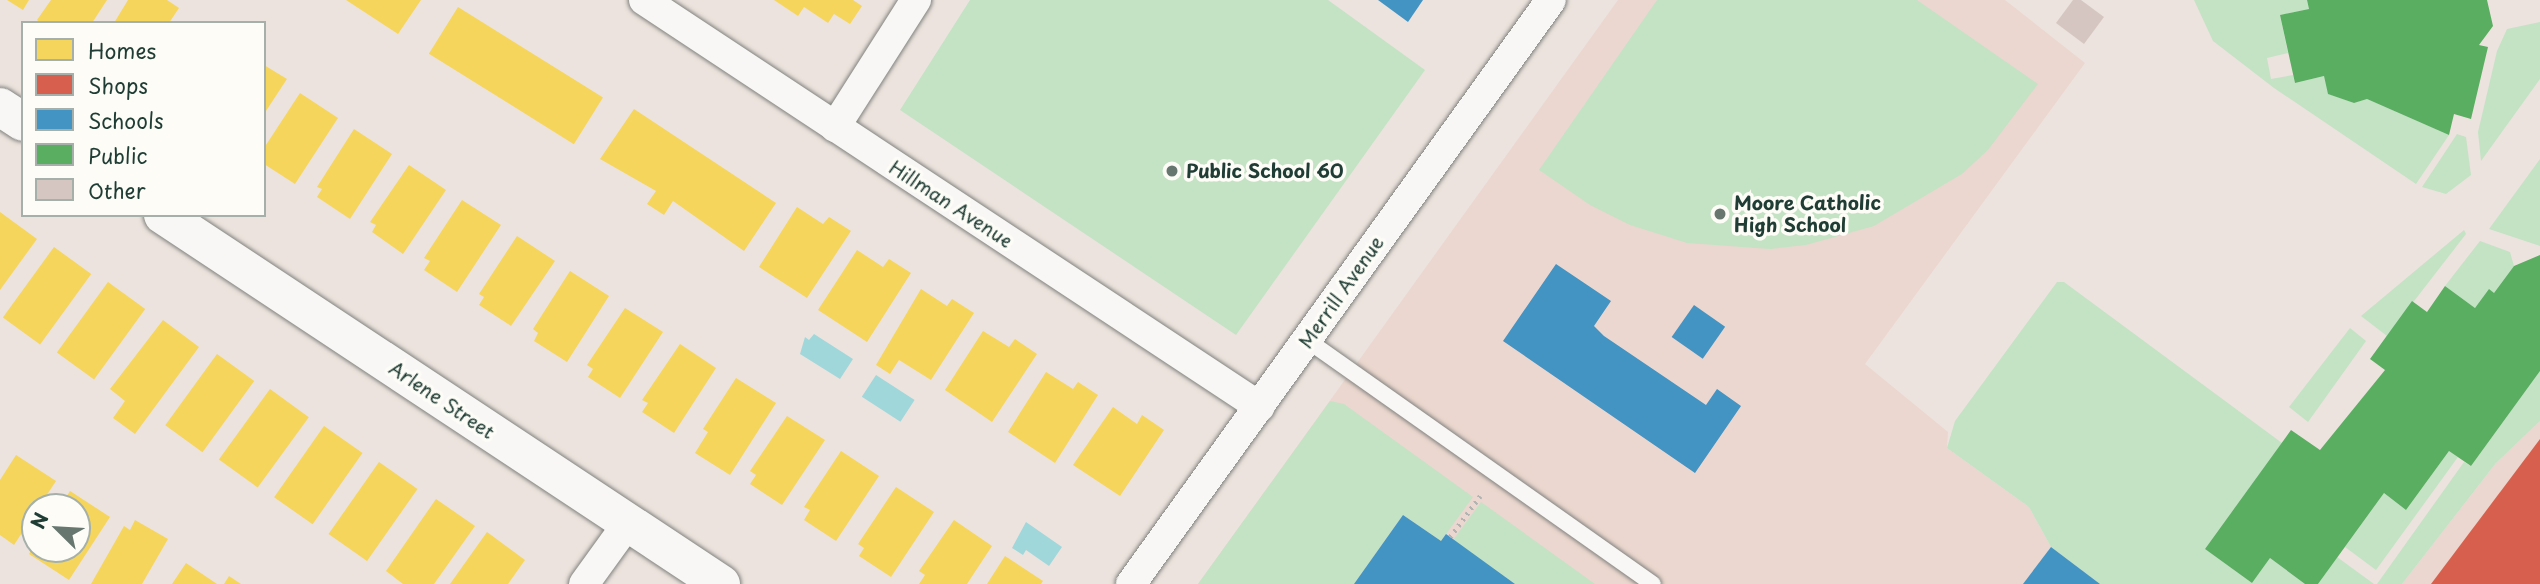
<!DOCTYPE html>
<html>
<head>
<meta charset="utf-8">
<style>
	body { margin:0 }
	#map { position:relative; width:2540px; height:584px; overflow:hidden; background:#ece3de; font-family:"Playpen Sans",sans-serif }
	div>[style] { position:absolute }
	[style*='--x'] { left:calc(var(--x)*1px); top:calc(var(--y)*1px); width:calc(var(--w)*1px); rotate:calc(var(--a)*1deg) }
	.built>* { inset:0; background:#ebd7cf }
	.green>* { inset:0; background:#c3e3c4 }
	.water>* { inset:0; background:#a0d7da; transform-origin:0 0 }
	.homes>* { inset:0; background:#f6d55c; transform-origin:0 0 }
	.shops>* { inset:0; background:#d6604d }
	.schools>* { inset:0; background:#4393c3; transform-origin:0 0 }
	.public>* { inset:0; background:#5aae61 }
	.building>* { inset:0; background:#d5c6c1 }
	.path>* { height:4.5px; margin-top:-2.25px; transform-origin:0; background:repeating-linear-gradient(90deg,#b2b4b2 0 2px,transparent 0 7px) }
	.roads { filter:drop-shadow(0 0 2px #81827e) drop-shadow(0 0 2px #81827e) }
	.service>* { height:16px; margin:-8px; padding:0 8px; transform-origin:8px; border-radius:8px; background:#f9f7f5 }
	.minor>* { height:30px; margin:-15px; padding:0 15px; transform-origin:15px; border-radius:15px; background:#f9f7f5 }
	.tertiary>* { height:38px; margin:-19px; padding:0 19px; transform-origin:19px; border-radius:19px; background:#f9f7f5 }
	.dots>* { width:19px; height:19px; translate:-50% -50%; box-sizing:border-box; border:4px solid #fdfcf7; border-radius:50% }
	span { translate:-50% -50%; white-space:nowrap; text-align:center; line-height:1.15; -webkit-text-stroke:7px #fdfcf7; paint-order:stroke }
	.poi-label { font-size:19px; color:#1f3d34; font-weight:700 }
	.left { translate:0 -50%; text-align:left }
	.street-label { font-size:19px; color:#1f3d34 }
	.legend { position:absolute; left:21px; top:21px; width:245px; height:196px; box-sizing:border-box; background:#fdfcf7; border:2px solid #a4b0a9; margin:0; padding:9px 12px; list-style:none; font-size:21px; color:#1f3d34 }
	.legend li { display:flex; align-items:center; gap:14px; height:35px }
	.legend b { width:35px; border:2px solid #a4b0a9 }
	.north { position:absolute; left:21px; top:493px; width:70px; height:70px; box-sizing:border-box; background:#fdfcf7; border:2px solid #a4b0a9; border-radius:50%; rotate:294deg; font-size:19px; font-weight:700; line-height:28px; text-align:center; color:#1f3d34 }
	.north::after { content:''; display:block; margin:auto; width:24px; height:32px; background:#677770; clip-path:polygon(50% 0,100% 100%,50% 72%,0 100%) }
</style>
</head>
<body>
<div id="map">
	<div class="built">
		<i style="clip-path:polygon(1618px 0,2005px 0,2085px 63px,1865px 364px,1948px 432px,1947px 448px,2029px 507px,2051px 547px,2100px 584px,1198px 584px)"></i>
		<i style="clip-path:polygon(2540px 421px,2540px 584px,2402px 584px,2496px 463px)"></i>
	</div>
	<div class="green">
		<i style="clip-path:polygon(970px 0,1328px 0,1425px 70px,1236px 335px,900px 110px)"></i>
		<i style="clip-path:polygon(1657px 0,1917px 0,2038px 84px,1988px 150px,1962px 174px,1874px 226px,1806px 245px,1770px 249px,1687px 243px,1630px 225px,1590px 205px,1539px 170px)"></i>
		<i style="clip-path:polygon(2194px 0,2307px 0,2309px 9px,2280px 15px,2288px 53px,2267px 58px,2271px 79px,2293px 75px,2295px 83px,2324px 76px,2329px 94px,2354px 103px,2367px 99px,2449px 135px,2416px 184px,2274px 88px,2213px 41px)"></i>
		<i style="clip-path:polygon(2540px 22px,2540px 79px,2481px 161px,2478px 132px,2497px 51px,2507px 29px)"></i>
		<i style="clip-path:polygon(2457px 134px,2466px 137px,2471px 175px,2446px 194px,2422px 187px)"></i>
		<i style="clip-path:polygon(2540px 159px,2540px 246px,2489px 229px)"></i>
		<i style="clip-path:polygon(2464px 230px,2466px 234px,2387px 336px,2361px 316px)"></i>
		<i style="clip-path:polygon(2480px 241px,2510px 252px,2514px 266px,2494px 293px,2489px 290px,2475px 308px,2445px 286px)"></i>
		<i style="clip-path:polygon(2057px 282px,2064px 282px,2282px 443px,2205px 549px,2252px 583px,2270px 558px,2305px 584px,2100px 584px,2051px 547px,2029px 507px,1947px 448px,1955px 421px)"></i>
		<i style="clip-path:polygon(2350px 328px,2366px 341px,2308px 422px,2289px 407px)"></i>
		<i style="clip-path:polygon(2540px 371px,2540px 421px,2496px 463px,2402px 584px,2377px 584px,2464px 462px,2471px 466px)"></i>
		<i style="clip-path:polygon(1330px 401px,1344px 404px,1473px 497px,1441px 541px,1403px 515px,1354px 584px,1198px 584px)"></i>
		<i style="clip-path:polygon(2449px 451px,2458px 457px,2376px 570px,2345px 547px,2384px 493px,2406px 510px)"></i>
		<i style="clip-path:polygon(1481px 502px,1595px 584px,1515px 584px,1453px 540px)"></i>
		<i style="clip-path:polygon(2337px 557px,2374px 584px,2318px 584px)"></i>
	</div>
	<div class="water">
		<i style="clip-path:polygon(814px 334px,853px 359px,840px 379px,800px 354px,805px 337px,809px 340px)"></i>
		<i style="left:876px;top:375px;width:46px;height:26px;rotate:33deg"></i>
		<i style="clip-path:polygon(1026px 522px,1062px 547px,1049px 566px,1026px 550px,1023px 555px,1012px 548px)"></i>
	</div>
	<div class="homes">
		<i style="clip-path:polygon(7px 0,29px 0,23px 10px)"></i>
		<i style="clip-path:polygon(51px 0,107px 0,92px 23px,41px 23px,37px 20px)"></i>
		<i style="clip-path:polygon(128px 0,167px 0,179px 8px,169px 23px,114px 23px)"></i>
		<i style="clip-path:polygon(346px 0,421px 0,398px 34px)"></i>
		<i style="clip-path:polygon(774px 0,853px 0,862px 6px,850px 24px,834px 14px,828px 23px,804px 7px,798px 16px)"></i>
		<i style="left:458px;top:7px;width:171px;height:55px;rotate:32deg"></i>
		<i style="clip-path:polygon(264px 65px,287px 79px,264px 114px)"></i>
		<i style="clip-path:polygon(300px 93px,338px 118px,295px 184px,264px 164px,264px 148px)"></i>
		<i style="clip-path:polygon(634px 109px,776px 203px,744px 251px,673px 201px,664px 215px,647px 204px,656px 191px,600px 159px)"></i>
		<i style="clip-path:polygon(354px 129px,392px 154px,350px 219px,317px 197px,322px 189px,317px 187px)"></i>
		<i style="clip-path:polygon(409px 165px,446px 190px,403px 254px,372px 232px,376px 225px,370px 222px)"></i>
		<i style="clip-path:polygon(462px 200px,501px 225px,457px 292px,424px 270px,430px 261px,424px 258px)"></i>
		<i style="clip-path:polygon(797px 207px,823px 224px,829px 217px,851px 231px,807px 298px,759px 267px)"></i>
		<i style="clip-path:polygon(0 212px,37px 239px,0 290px)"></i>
		<i style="clip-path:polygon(517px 236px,555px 261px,511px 326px,479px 305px,484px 297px,479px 294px)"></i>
		<i style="left:54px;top:247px;width:46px;height:87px;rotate:36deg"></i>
		<i style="clip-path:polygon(857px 250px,883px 267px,889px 259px,911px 273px,867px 342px,818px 310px)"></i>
		<i style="clip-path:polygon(570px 271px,609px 296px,567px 362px,534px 341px,538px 333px,533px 329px)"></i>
		<i style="left:108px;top:282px;width:46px;height:87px;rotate:36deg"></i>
		<i style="clip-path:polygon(921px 289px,947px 306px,952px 299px,974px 313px,931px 380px,899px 360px,890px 374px,876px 365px)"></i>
		<i style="clip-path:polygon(625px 308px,663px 332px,620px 398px,588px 377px,593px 369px,587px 365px)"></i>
		<i style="clip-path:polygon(163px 320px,199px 347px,135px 434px,113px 418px,125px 401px,110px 389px)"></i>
		<i style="clip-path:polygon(983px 331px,1009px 347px,1015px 339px,1037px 354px,992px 422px,945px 390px)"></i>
		<i style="clip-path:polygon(680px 344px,716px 368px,674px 433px,642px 412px,648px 403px,642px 400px)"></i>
		<i style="left:217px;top:354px;width:46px;height:88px;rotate:36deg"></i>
		<i style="clip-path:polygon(1046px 372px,1073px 389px,1078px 382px,1098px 395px,1055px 463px,1008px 432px)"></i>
		<i style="clip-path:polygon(736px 378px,776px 403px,730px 475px,695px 453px,708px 432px,703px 429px)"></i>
		<i style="left:270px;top:389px;width:48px;height:87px;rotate:36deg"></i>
		<i style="clip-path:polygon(1113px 407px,1137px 424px,1142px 415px,1164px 430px,1120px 496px,1073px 465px)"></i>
		<i style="clip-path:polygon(787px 416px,825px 440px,782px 505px,750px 484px,756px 475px,750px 471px)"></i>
		<i style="left:324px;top:426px;width:47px;height:87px;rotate:35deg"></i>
		<i style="clip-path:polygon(841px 451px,879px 476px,836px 541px,804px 520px,810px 510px,804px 507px)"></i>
		<i style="clip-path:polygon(16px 455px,56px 481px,14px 545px,0 535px,0 480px)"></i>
		<i style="left:379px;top:462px;width:47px;height:88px;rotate:35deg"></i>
		<i style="clip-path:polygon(896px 487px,934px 512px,891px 577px,859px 556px,864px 548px,858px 544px)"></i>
		<i style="clip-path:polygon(70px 491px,110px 517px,69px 580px,29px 554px,35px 545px,35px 549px,77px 549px,77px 507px,60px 507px)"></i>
		<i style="clip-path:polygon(436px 499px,475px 526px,434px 584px,403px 584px,386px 571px)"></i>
		<i style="clip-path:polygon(135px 520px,168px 539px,142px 584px,91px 584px,124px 526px,130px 530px)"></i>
		<i style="clip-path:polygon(954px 520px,992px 546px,967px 584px,919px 584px,925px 575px,919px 571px)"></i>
		<i style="clip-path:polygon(487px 532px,525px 560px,508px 584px,450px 584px)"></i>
		<i style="clip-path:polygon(1005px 556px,1043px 581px,1041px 584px,987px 584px)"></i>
		<i style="clip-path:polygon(186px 563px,217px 584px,172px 584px)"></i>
		<i style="clip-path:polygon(229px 576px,241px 584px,224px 584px)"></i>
	</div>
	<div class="shops">
		<i style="clip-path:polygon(2540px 439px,2540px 584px,2431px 584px)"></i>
	</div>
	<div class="schools">
		<i style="clip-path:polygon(1378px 0,1423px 0,1408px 22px)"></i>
		<i style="clip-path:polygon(1556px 264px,1611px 301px,1594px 326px,1604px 336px,1706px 405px,1717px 389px,1741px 406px,1695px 473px,1503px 341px)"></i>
		<i style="left:1694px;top:305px;width:38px;height:39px;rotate:35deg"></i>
		<i style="clip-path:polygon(1403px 515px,1441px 541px,1446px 534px,1515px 584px,1354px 584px)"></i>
		<i style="clip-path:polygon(2051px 547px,2100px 584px,2023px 584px)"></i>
	</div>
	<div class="public">
		<i style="clip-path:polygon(2307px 0,2487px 0,2493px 26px,2479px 45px,2488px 47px,2471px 119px,2454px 114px,2449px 135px,2367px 99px,2354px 103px,2328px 94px,2324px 76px,2295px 83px,2280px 15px,2309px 9px)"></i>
		<i style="clip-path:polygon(2540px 255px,2540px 371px,2471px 466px,2449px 451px,2406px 510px,2384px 493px,2318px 584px,2305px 584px,2270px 558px,2252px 583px,2205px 549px,2291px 430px,2320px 450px,2385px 370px,2370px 359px,2412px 301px,2427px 312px,2445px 286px,2475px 308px,2489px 289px,2494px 293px,2514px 266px)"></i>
	</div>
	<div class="building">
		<i style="clip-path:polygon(2073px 0,2081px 0,2104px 17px,2084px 44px,2056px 23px)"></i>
	</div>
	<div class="path">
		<i style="--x:1450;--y:537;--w:51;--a:-53.8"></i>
	</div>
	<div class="roads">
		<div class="service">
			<i style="--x:1307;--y:340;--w:423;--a:35.2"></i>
		</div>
		<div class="minor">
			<i style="--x:644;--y:0;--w:738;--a:33.45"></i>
			<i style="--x:835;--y:127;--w:151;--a:-57.5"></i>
			<i style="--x:584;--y:584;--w:75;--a:-54.2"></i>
			<i style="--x:1131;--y:584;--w:719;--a:-54.28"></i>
		</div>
		<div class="tertiary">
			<i style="--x:0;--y:107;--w:27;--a:33"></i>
			<i style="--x:163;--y:215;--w:669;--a:33.48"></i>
		</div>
	</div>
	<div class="dots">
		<i style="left:1172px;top:171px;background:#677770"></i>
		<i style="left:1720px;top:214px;background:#677770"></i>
	</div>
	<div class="poi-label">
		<span class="left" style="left:1186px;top:171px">Public School 60</span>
		<span class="left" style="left:1734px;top:214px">Moore Catholic<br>High School</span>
	</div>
	<div class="street-label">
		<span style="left:951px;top:204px;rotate:33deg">Hillman Avenue</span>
		<span style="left:1341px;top:292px;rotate:-55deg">Merrill Avenue</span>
		<span style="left:442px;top:400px;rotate:34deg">Arlene Street</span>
	</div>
	<ul class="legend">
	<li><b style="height:19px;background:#f6d55c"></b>Homes</li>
	<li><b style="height:19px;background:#d6604d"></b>Shops</li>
	<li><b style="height:19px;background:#4393c3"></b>Schools</li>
	<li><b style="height:19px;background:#5aae61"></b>Public</li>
	<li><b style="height:19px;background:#d5c6c1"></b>Other</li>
	</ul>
	<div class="north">N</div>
</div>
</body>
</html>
